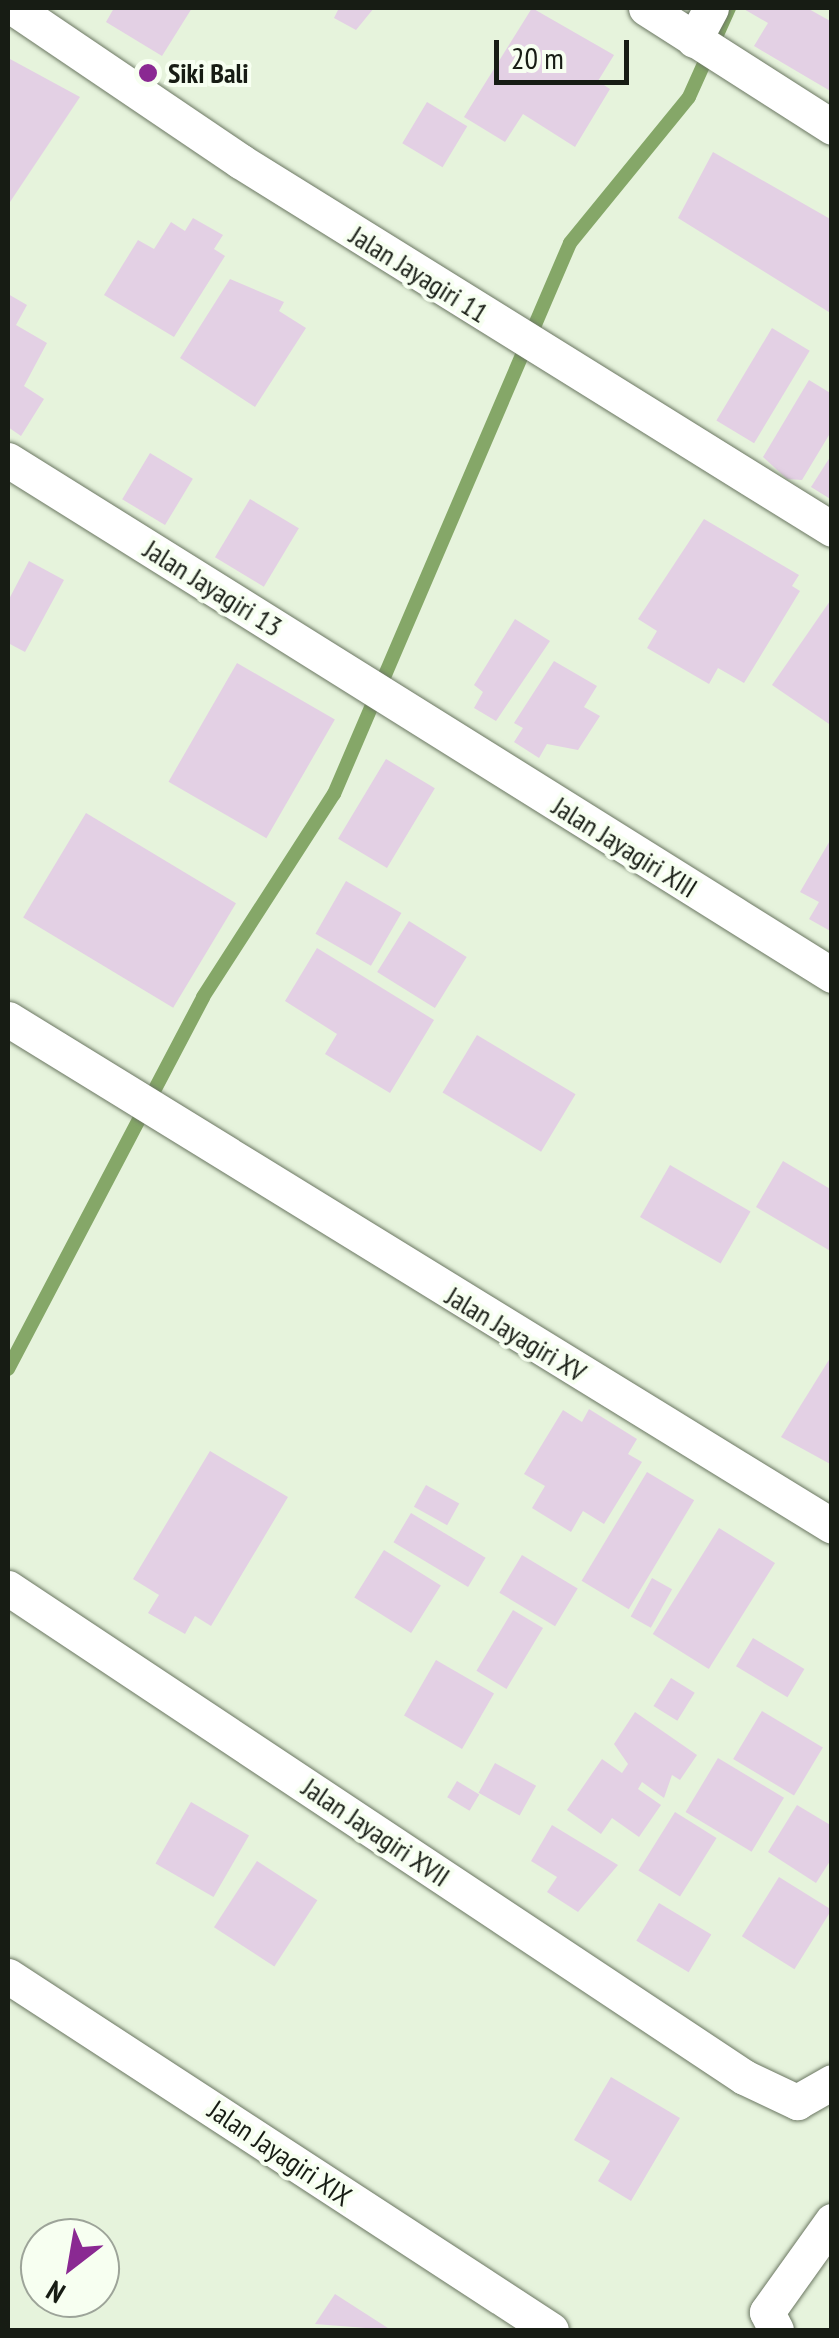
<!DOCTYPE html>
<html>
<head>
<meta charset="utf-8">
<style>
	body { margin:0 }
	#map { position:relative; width:839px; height:2338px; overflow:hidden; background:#e6f3dc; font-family:"PT Sans Narrow",sans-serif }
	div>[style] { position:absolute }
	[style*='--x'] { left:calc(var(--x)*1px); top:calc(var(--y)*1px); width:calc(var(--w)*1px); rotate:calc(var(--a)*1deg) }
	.stream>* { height:14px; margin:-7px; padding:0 7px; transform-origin:7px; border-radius:7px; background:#85a768 }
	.building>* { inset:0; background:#e3d0e4; transform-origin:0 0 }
	.roads { filter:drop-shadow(0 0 2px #6b7762) drop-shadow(0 0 2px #6b7762) }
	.minor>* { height:35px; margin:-17.5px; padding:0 17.5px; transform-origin:17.5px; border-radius:17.5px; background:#fff }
	.dots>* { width:28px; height:28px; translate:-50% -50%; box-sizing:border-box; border:5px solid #f7fff1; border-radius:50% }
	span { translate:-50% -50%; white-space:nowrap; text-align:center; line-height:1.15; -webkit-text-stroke:8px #f7fff1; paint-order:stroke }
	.poi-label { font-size:28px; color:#171c14; font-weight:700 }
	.left { translate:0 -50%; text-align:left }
	.street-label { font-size:28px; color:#171c14 }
	.frame { position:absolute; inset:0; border:10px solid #171c14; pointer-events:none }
	.north { position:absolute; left:20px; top:2218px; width:100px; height:100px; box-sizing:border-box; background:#f7fff1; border:2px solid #9da499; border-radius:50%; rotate:211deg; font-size:28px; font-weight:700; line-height:40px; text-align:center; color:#171c14 }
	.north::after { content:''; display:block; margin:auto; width:35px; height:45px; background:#8a2992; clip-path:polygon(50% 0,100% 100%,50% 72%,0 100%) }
	.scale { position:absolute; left:494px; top:40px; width:135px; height:45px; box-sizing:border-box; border:5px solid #171c14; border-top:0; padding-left:12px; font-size:30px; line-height:35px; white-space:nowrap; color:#171c14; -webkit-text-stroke:8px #f7fff1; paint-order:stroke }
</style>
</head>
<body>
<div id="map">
	<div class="stream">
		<i style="--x:8;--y:1369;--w:420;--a:-62.3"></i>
		<i style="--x:203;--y:997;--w:242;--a:-57.2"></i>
		<i style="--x:334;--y:794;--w:599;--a:-66.81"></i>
		<i style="--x:570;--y:243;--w:188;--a:-50.8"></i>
		<i style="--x:689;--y:97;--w:98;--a:-65.8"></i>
	</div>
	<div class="building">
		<i style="clip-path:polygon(114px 8px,192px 8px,162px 56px,106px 22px)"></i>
		<i style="clip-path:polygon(339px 8px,374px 8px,356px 30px,334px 18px)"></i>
		<i style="clip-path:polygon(532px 8px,614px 55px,598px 81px,610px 89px,575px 147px,523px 114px,505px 142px,464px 117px)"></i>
		<i style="clip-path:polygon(742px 8px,807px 8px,832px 22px,832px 92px,754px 46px,768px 23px)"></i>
		<i style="clip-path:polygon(10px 59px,80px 97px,8px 205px,8px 64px)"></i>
		<i style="left:427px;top:102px;width:47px;height:48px;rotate:31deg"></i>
		<i style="clip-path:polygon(713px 152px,832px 220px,832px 314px,678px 218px)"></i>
		<i style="clip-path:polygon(193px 218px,223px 235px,214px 249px,225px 256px,174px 337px,104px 295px,138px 240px,154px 249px,171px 222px,185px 231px)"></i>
		<i style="clip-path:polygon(230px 279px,284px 302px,279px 311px,306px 328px,255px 407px,180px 358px)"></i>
		<i style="clip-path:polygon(8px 294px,27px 305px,16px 325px,47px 343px,24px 386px,44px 399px,21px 436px,8px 427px)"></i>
		<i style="left:772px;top:328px;width:44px;height:108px;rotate:31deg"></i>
		<i style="clip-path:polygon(809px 380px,832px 394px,832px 430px,802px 480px,787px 479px,763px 457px)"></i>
		<i style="left:150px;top:453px;width:50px;height:54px;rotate:31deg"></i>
		<i style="clip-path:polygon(832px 454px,832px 500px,811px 487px)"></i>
		<i style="left:250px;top:499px;width:57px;height:68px;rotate:31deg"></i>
		<i style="clip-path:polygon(704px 519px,799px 575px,792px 586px,800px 591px,744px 683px,718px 668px,709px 684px,647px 648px,657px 631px,638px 619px)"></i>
		<i style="clip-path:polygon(29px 561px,64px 580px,25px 652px,8px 643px,8px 601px)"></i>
		<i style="clip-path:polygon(832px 598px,832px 726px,772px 685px)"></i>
		<i style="clip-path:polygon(515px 619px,550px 641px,496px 721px,474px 708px,483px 692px,474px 685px)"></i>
		<i style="clip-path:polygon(554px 661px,597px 686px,584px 707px,600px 716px,578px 750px,547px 744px,539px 758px,514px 742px,523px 728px,514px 723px)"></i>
		<i style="left:237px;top:663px;width:113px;height:137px;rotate:30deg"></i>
		<i style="left:386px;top:759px;width:57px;height:93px;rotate:31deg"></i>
		<i style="left:86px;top:813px;width:175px;height:122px;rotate:31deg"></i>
		<i style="clip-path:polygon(832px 837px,832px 932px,809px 919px,819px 902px,800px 892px)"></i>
		<i style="left:346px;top:881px;width:64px;height:61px;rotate:30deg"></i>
		<i style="left:409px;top:921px;width:68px;height:60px;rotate:32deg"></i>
		<i style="clip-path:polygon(317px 948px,434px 1020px,390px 1093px,325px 1054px,337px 1034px,285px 1001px)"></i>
		<i style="left:477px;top:1035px;width:115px;height:67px;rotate:31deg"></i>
		<i style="clip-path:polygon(783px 1161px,832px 1190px,832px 1252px,756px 1207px)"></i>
		<i style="left:670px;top:1165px;width:93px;height:60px;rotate:30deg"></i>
		<i style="clip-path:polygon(832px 1355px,832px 1465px,781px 1437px)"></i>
		<i style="clip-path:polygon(589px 1409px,637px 1439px,628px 1454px,642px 1462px,604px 1524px,583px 1511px,571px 1532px,532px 1508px,545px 1486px,524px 1474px,563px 1410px,582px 1422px)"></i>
		<i style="clip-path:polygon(210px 1451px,288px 1497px,211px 1626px,195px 1616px,185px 1634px,148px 1613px,159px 1595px,133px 1579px)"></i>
		<i style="left:647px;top:1472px;width:55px;height:127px;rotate:31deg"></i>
		<i style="left:426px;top:1485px;width:38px;height:25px;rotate:29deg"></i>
		<i style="left:411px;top:1513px;width:87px;height:34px;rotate:31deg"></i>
		<i style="left:719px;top:1528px;width:66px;height:125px;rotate:32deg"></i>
		<i style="left:384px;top:1550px;width:67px;height:56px;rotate:32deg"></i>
		<i style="left:522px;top:1555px;width:65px;height:44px;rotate:31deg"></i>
		<i style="left:652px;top:1578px;width:23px;height:44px;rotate:29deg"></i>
		<i style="left:513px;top:1610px;width:35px;height:71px;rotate:31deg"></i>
		<i style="left:753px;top:1638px;width:60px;height:33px;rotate:31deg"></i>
		<i style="left:436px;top:1660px;width:67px;height:64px;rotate:30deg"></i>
		<i style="left:671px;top:1678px;width:28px;height:33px;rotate:32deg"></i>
		<i style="left:762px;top:1711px;width:71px;height:56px;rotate:31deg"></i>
		<i style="clip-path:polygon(635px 1712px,697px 1755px,680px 1780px,672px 1775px,664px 1798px,642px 1782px,638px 1789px,661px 1805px,639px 1837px,612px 1818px,601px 1834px,567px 1810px,602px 1759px,622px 1773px,628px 1764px,614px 1744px)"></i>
		<i style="left:718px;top:1758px;width:77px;height:63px;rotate:31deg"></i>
		<i style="left:495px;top:1763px;width:47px;height:34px;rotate:29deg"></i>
		<i style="left:457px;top:1781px;width:26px;height:19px;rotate:31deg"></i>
		<i style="left:191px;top:1802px;width:67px;height:71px;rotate:30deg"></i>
		<i style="clip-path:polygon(797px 1805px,832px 1826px,832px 1858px,816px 1883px,768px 1852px)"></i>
		<i style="left:675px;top:1812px;width:49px;height:69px;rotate:32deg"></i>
		<i style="clip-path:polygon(552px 1825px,618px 1865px,578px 1912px,547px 1892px,557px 1877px,531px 1861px)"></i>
		<i style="left:257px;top:1861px;width:72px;height:79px;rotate:33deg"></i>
		<i style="left:779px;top:1877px;width:62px;height:70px;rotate:32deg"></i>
		<i style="left:659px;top:1903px;width:61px;height:44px;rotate:31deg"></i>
		<i style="clip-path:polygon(611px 2077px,680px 2118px,631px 2201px,598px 2181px,610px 2161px,574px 2140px)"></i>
		<i style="clip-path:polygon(335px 2294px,391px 2330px,315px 2324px)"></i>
	</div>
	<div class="roads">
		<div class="minor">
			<i style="--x:14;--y:8;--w:273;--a:34.1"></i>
			<i style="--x:240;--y:161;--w:697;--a:31.87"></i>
			<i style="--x:646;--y:8;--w:221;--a:32.6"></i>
			<i style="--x:694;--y:40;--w:36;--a:-62"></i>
			<i style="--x:8;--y:460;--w:972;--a:32.01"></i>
			<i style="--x:8;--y:1019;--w:967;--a:31.6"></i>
			<i style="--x:8;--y:1588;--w:884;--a:33.6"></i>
			<i style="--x:744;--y:2077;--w:59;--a:25.3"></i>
			<i style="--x:797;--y:2102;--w:40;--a:-29.7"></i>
			<i style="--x:8;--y:1976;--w:648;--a:33.1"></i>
			<i style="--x:776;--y:2330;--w:20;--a:-117"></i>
			<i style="--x:767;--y:2312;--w:112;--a:-54.5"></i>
		</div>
	</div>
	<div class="dots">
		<i style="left:148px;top:73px;background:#8a2992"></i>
	</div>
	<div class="poi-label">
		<span class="left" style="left:168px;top:73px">Siki Bali</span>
	</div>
	<div class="street-label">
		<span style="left:419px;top:274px;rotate:32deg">Jalan Jayagiri 11</span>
		<span style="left:213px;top:588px;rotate:32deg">Jalan Jayagiri 13</span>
		<span style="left:625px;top:847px;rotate:32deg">Jalan Jayagiri XIII</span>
		<span style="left:516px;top:1334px;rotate:31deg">Jalan Jayagiri XV</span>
		<span style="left:376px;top:1832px;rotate:34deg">Jalan Jayagiri XVII</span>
		<span style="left:280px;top:2153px;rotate:34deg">Jalan Jayagiri XIX</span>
	</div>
	<div class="frame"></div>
	<div class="north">N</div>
	<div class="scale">20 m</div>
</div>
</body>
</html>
